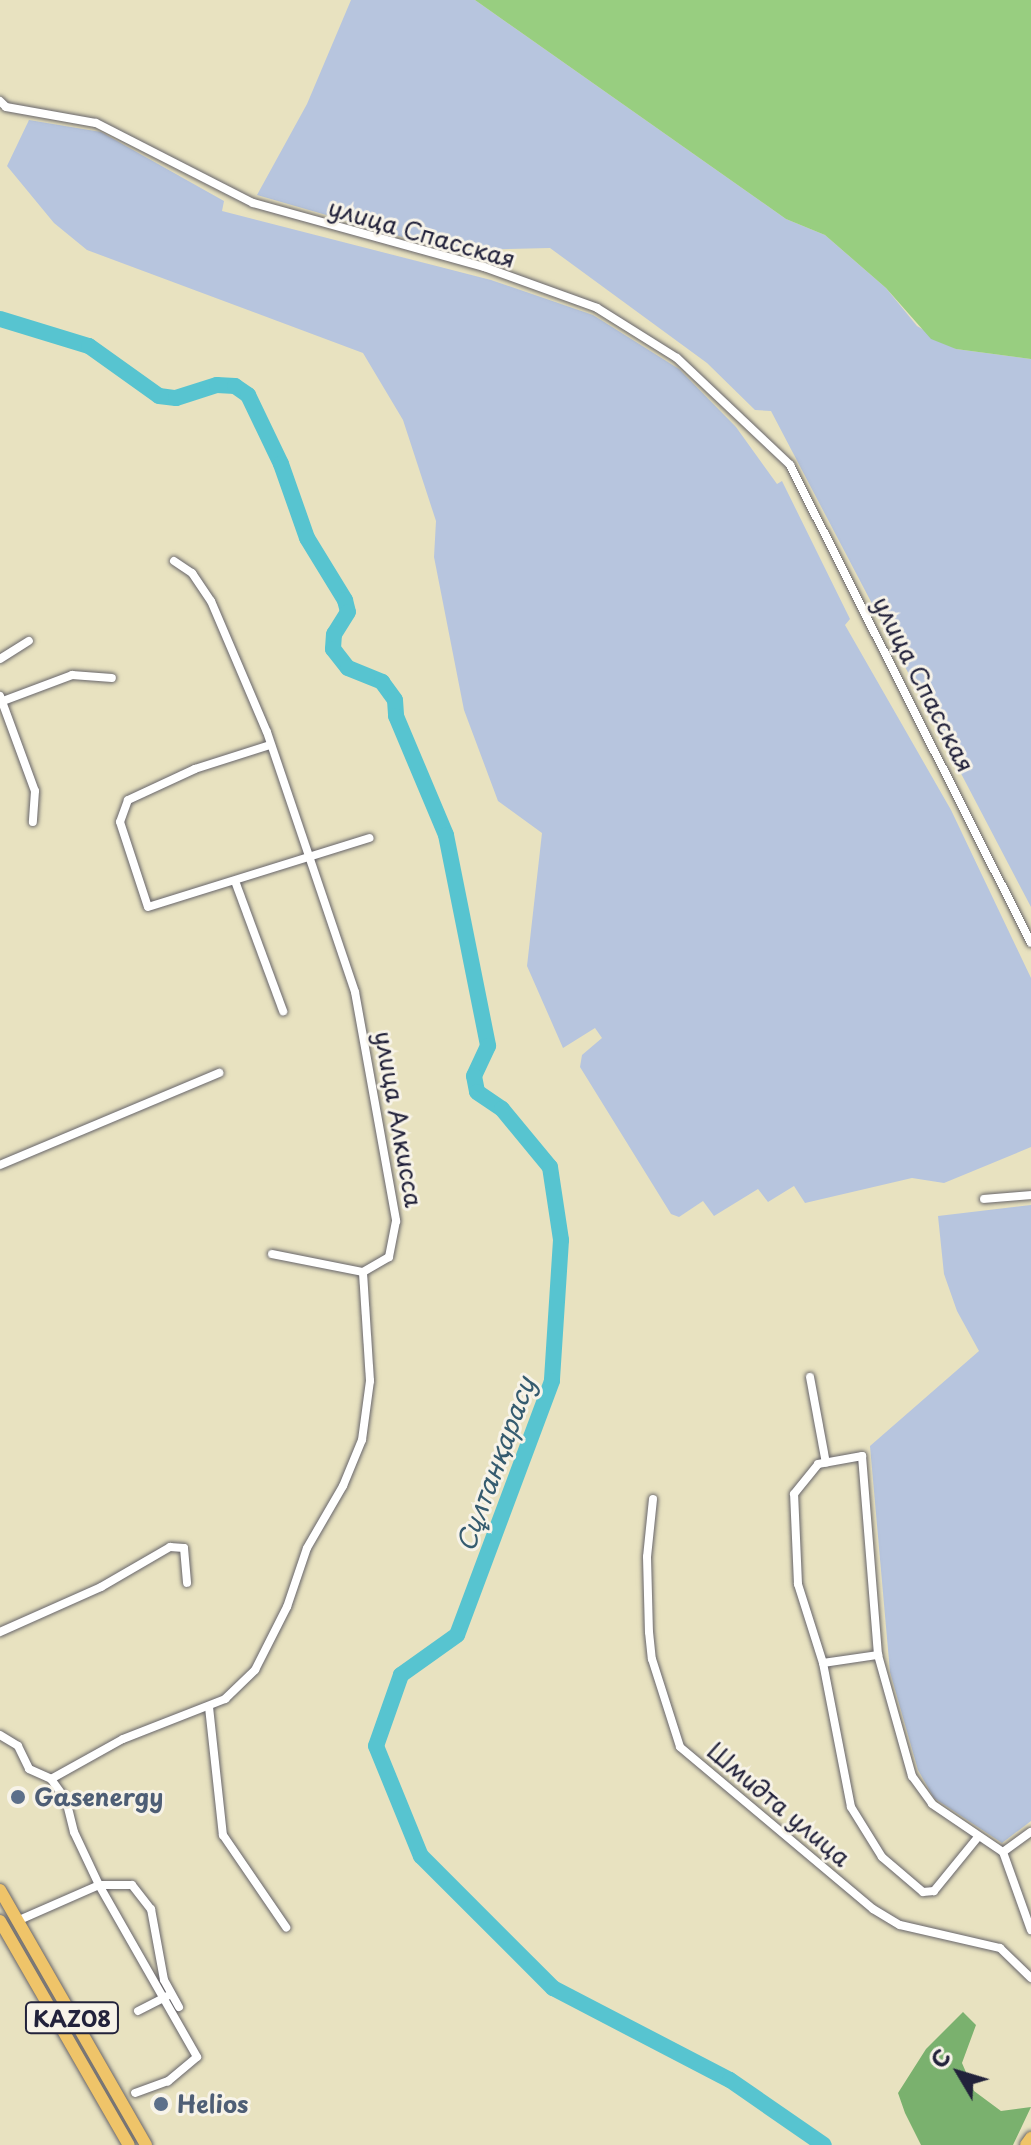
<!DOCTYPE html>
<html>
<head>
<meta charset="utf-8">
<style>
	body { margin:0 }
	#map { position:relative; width:1031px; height:2145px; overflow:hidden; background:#e8e2c0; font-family:"Playpen Sans",sans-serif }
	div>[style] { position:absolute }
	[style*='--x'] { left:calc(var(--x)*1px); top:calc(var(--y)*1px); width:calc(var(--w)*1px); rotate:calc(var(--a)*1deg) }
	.industrial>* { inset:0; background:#b7c5de }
	.green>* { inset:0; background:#98ce80 }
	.forest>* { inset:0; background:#7ab16e }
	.river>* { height:16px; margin:-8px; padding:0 8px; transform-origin:8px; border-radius:8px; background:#57c4d0 }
	.roads { filter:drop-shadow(0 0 2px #67656a) drop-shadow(0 0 2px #67656a) }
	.street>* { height:8px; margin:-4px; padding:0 4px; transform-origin:4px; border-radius:4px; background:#fff }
	.primary>* { height:12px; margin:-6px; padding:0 6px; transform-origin:6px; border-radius:6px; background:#efc469 }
	.dots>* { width:22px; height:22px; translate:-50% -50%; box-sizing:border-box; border:4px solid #f7f3e8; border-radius:50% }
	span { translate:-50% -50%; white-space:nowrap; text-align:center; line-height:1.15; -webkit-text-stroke:6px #f7f3e8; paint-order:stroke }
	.shield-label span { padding:2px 6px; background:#f7f3e8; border:2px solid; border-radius:6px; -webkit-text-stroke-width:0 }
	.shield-label { font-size:22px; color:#22223b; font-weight:700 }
	.street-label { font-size:24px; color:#22223b }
	.service-label { font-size:24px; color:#4e5e75; font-weight:700 }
	.left { translate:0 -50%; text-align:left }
	.water-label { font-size:26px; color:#355b6f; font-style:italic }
	.north { position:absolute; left:919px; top:2033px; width:80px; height:80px; -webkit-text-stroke:6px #f7f3e8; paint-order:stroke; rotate:308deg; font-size:22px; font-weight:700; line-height:32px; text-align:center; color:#22223b }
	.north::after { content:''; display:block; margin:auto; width:28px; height:36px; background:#22223b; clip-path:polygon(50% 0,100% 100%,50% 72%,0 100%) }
</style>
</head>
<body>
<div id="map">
	<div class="industrial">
		<i style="clip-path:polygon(351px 0,475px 0,786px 219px,825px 235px,886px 288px,917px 326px,956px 349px,1031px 359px,1031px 907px,771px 411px,755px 410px,707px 363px,550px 248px,470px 250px,406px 238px,257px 195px,307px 104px)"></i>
		<i style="clip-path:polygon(29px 120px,101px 132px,224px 201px,222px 211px,491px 280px,593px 315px,679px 369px,736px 427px,777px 484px,782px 481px,850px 619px,845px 625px,951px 810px,1031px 978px,1031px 1147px,944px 1183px,912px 1178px,805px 1203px,794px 1186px,768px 1202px,758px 1189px,714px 1216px,703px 1201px,679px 1217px,671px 1214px,580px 1067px,582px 1055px,602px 1038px,595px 1028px,563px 1048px,527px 966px,542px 833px,498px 801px,464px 710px,434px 557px,436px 521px,403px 420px,363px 353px,87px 250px,54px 223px,7px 166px)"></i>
		<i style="clip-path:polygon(1031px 1205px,1031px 1821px,1002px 1843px,934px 1798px,918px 1770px,890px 1672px,870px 1446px,979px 1351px,957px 1311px,944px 1274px,938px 1216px)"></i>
	</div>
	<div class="green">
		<i style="clip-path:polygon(475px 0,1031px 0,1031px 359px,956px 349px,931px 339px,886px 288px,825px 235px,786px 219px)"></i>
	</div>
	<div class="forest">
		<i style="clip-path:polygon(963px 2012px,976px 2025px,962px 2063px,974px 2091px,1001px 2111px,1031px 2107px,1013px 2145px,921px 2145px,905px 2113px,898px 2093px,926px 2049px)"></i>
	</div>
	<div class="river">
		<i style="--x:0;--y:319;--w:93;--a:16.9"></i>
		<i style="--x:89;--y:346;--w:86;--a:35.5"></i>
		<i style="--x:159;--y:396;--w:17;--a:7"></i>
		<i style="--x:176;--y:398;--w:43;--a:-17.6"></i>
		<i style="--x:217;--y:385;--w:18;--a:3"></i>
		<i style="--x:235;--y:386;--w:16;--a:35"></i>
		<i style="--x:248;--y:395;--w:76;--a:64.4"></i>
		<i style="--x:281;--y:464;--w:78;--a:70.6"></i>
		<i style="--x:307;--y:538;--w:73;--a:58.5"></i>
		<i style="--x:345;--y:600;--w:12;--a:76"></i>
		<i style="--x:348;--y:612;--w:26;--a:122"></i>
		<i style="--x:334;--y:634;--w:15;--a:94"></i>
		<i style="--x:333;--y:649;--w:24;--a:52"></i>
		<i style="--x:348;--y:668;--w:37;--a:22"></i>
		<i style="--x:382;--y:682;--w:22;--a:54"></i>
		<i style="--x:395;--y:700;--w:16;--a:86"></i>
		<i style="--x:396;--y:716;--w:129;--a:67.2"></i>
		<i style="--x:446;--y:835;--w:215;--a:78.7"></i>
		<i style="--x:488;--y:1046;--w:33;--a:115"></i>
		<i style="--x:474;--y:1076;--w:16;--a:79"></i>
		<i style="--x:477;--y:1092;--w:30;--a:34"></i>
		<i style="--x:502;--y:1109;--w:75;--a:50.4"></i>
		<i style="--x:550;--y:1167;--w:74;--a:81.4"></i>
		<i style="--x:561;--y:1240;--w:141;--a:93.7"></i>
		<i style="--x:552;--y:1381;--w:271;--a:110.5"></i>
		<i style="--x:457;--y:1635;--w:69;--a:144.5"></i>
		<i style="--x:401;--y:1675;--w:75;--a:109.4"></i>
		<i style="--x:376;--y:1746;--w:119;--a:67.8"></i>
		<i style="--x:421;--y:1856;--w:187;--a:45"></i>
		<i style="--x:553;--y:1988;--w:199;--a:27.5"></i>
		<i style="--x:730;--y:2080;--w:114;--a:34.7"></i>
	</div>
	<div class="roads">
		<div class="street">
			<i style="--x:0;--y:101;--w:8;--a:45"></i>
			<i style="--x:6;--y:107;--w:91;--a:10.1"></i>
			<i style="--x:96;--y:123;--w:176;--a:27"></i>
			<i style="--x:253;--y:203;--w:240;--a:15.5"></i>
			<i style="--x:484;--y:267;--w:120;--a:19.9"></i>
			<i style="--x:597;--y:308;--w:94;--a:32"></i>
			<i style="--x:677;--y:358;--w:156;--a:43.4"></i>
			<i style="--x:790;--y:465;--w:535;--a:63.24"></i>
			<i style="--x:174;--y:561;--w:22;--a:34"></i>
			<i style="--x:192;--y:573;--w:34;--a:56"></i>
			<i style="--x:211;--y:601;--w:142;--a:66.9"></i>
			<i style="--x:267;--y:732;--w:274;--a:71.3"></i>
			<i style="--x:355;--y:992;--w:233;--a:79.8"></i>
			<i style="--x:396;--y:1221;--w:37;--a:101"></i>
			<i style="--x:389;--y:1257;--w:30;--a:150"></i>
			<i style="--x:0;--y:659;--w:34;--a:-32"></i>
			<i style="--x:0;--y:696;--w:101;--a:69.8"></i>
			<i style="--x:35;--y:791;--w:31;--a:94"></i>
			<i style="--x:3;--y:701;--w:74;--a:-20.6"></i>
			<i style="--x:72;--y:675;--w:40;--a:4.3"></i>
			<i style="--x:270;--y:745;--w:79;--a:162.3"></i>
			<i style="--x:195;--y:769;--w:74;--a:155.2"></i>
			<i style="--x:128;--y:800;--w:23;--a:110"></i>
			<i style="--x:120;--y:822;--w:89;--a:71.8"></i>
			<i style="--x:148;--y:907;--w:232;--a:-17.3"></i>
			<i style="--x:235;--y:881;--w:139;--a:69.7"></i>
			<i style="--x:0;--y:1165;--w:238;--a:-22.8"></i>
			<i style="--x:984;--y:1199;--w:47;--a:-4.9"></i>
			<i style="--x:272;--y:1254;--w:93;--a:11.2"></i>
			<i style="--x:810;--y:1377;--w:87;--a:79.5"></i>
			<i style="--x:653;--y:1499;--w:58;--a:95.9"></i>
			<i style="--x:647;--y:1557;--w:75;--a:88.5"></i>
			<i style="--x:649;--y:1632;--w:27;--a:84"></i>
			<i style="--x:652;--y:1659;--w:92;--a:72.3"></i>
			<i style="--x:680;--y:1747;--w:252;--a:40"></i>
			<i style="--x:873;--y:1909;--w:31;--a:31"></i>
			<i style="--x:900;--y:1925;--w:103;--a:13"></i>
			<i style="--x:1000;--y:1948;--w:43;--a:44.1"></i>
			<i style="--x:0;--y:1632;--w:111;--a:-24"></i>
			<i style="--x:101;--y:1587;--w:80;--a:-30.1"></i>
			<i style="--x:170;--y:1547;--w:14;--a:4"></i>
			<i style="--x:184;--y:1548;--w:35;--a:85"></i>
			<i style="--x:823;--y:1663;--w:56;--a:-8.3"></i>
			<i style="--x:209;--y:1707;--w:129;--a:83.8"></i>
			<i style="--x:223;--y:1835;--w:112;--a:55.6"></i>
			<i style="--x:0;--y:1735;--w:21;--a:31"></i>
			<i style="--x:18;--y:1746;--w:25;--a:64"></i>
			<i style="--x:29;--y:1769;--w:24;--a:24"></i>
			<i style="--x:51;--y:1779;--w:82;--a:-29.1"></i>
			<i style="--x:123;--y:1739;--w:110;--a:-21.4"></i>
			<i style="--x:225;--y:1699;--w:42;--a:-44"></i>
			<i style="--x:255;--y:1670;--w:71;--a:-63.1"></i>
			<i style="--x:287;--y:1607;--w:62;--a:-71.3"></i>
			<i style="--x:307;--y:1548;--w:72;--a:-59.9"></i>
			<i style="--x:343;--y:1486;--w:50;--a:-67.6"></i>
			<i style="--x:362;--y:1440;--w:60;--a:-82.3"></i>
			<i style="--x:370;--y:1381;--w:109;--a:-93.7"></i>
			<i style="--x:51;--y:1779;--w:26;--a:54"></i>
			<i style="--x:66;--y:1800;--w:33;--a:76"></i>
			<i style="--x:74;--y:1832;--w:59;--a:64.7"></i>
			<i style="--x:99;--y:1885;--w:198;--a:60.3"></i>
			<i style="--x:197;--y:2057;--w:38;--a:140"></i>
			<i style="--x:168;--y:2081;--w:35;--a:160"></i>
			<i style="--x:978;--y:1837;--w:70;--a:129.2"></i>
			<i style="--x:934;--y:1891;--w:11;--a:175"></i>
			<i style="--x:923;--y:1892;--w:54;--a:-139.5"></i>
			<i style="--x:882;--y:1857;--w:59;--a:-121.8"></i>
			<i style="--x:851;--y:1807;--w:147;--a:-101"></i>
			<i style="--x:823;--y:1663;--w:83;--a:-107.6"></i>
			<i style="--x:798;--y:1584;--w:90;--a:-92.5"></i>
			<i style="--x:794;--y:1494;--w:38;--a:-51"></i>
			<i style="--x:818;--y:1464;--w:45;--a:-10.3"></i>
			<i style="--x:862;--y:1456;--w:200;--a:85.4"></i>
			<i style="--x:878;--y:1655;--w:126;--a:74.3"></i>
			<i style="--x:912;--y:1776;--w:34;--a:54"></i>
			<i style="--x:932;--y:1804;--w:86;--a:34.1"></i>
			<i style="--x:1003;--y:1852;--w:83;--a:70.3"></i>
			<i style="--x:1003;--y:1852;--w:34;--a:-36"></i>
			<i style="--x:17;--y:1921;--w:90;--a:-23.7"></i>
			<i style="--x:99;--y:1885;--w:33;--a:0"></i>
			<i style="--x:132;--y:1885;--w:31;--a:52"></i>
			<i style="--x:151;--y:1909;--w:72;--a:79.6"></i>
			<i style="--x:164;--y:1980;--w:31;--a:61"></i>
			<i style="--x:138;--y:2011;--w:33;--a:-27"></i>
		</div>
		<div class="primary">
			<i style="--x:0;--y:1890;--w:294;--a:60.2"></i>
			<i style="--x:0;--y:1921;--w:258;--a:60.1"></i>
			<i style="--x:1026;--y:2145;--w:9;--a:-54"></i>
		</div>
	</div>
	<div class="dots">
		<i style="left:18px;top:1797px;background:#5c6f8a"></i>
		<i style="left:161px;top:2104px;background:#5c6f8a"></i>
	</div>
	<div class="shield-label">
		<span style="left:72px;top:2018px">KAZ08</span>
	</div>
	<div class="street-label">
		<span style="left:422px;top:233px;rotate:16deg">улица Спасская</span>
		<span style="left:924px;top:684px;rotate:63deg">улица Спасская</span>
		<span style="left:399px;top:1119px;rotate:80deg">улица Алкисса</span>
		<span style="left:779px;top:1804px;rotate:40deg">Шмидта улица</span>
	</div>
	<div class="service-label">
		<span class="left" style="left:34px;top:1797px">Gasenergy</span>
		<span class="left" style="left:177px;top:2104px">Helios</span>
	</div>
	<div class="water-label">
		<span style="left:495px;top:1464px;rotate:-70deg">Сұлтанқарасу</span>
	</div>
	<div class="north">С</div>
</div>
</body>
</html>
